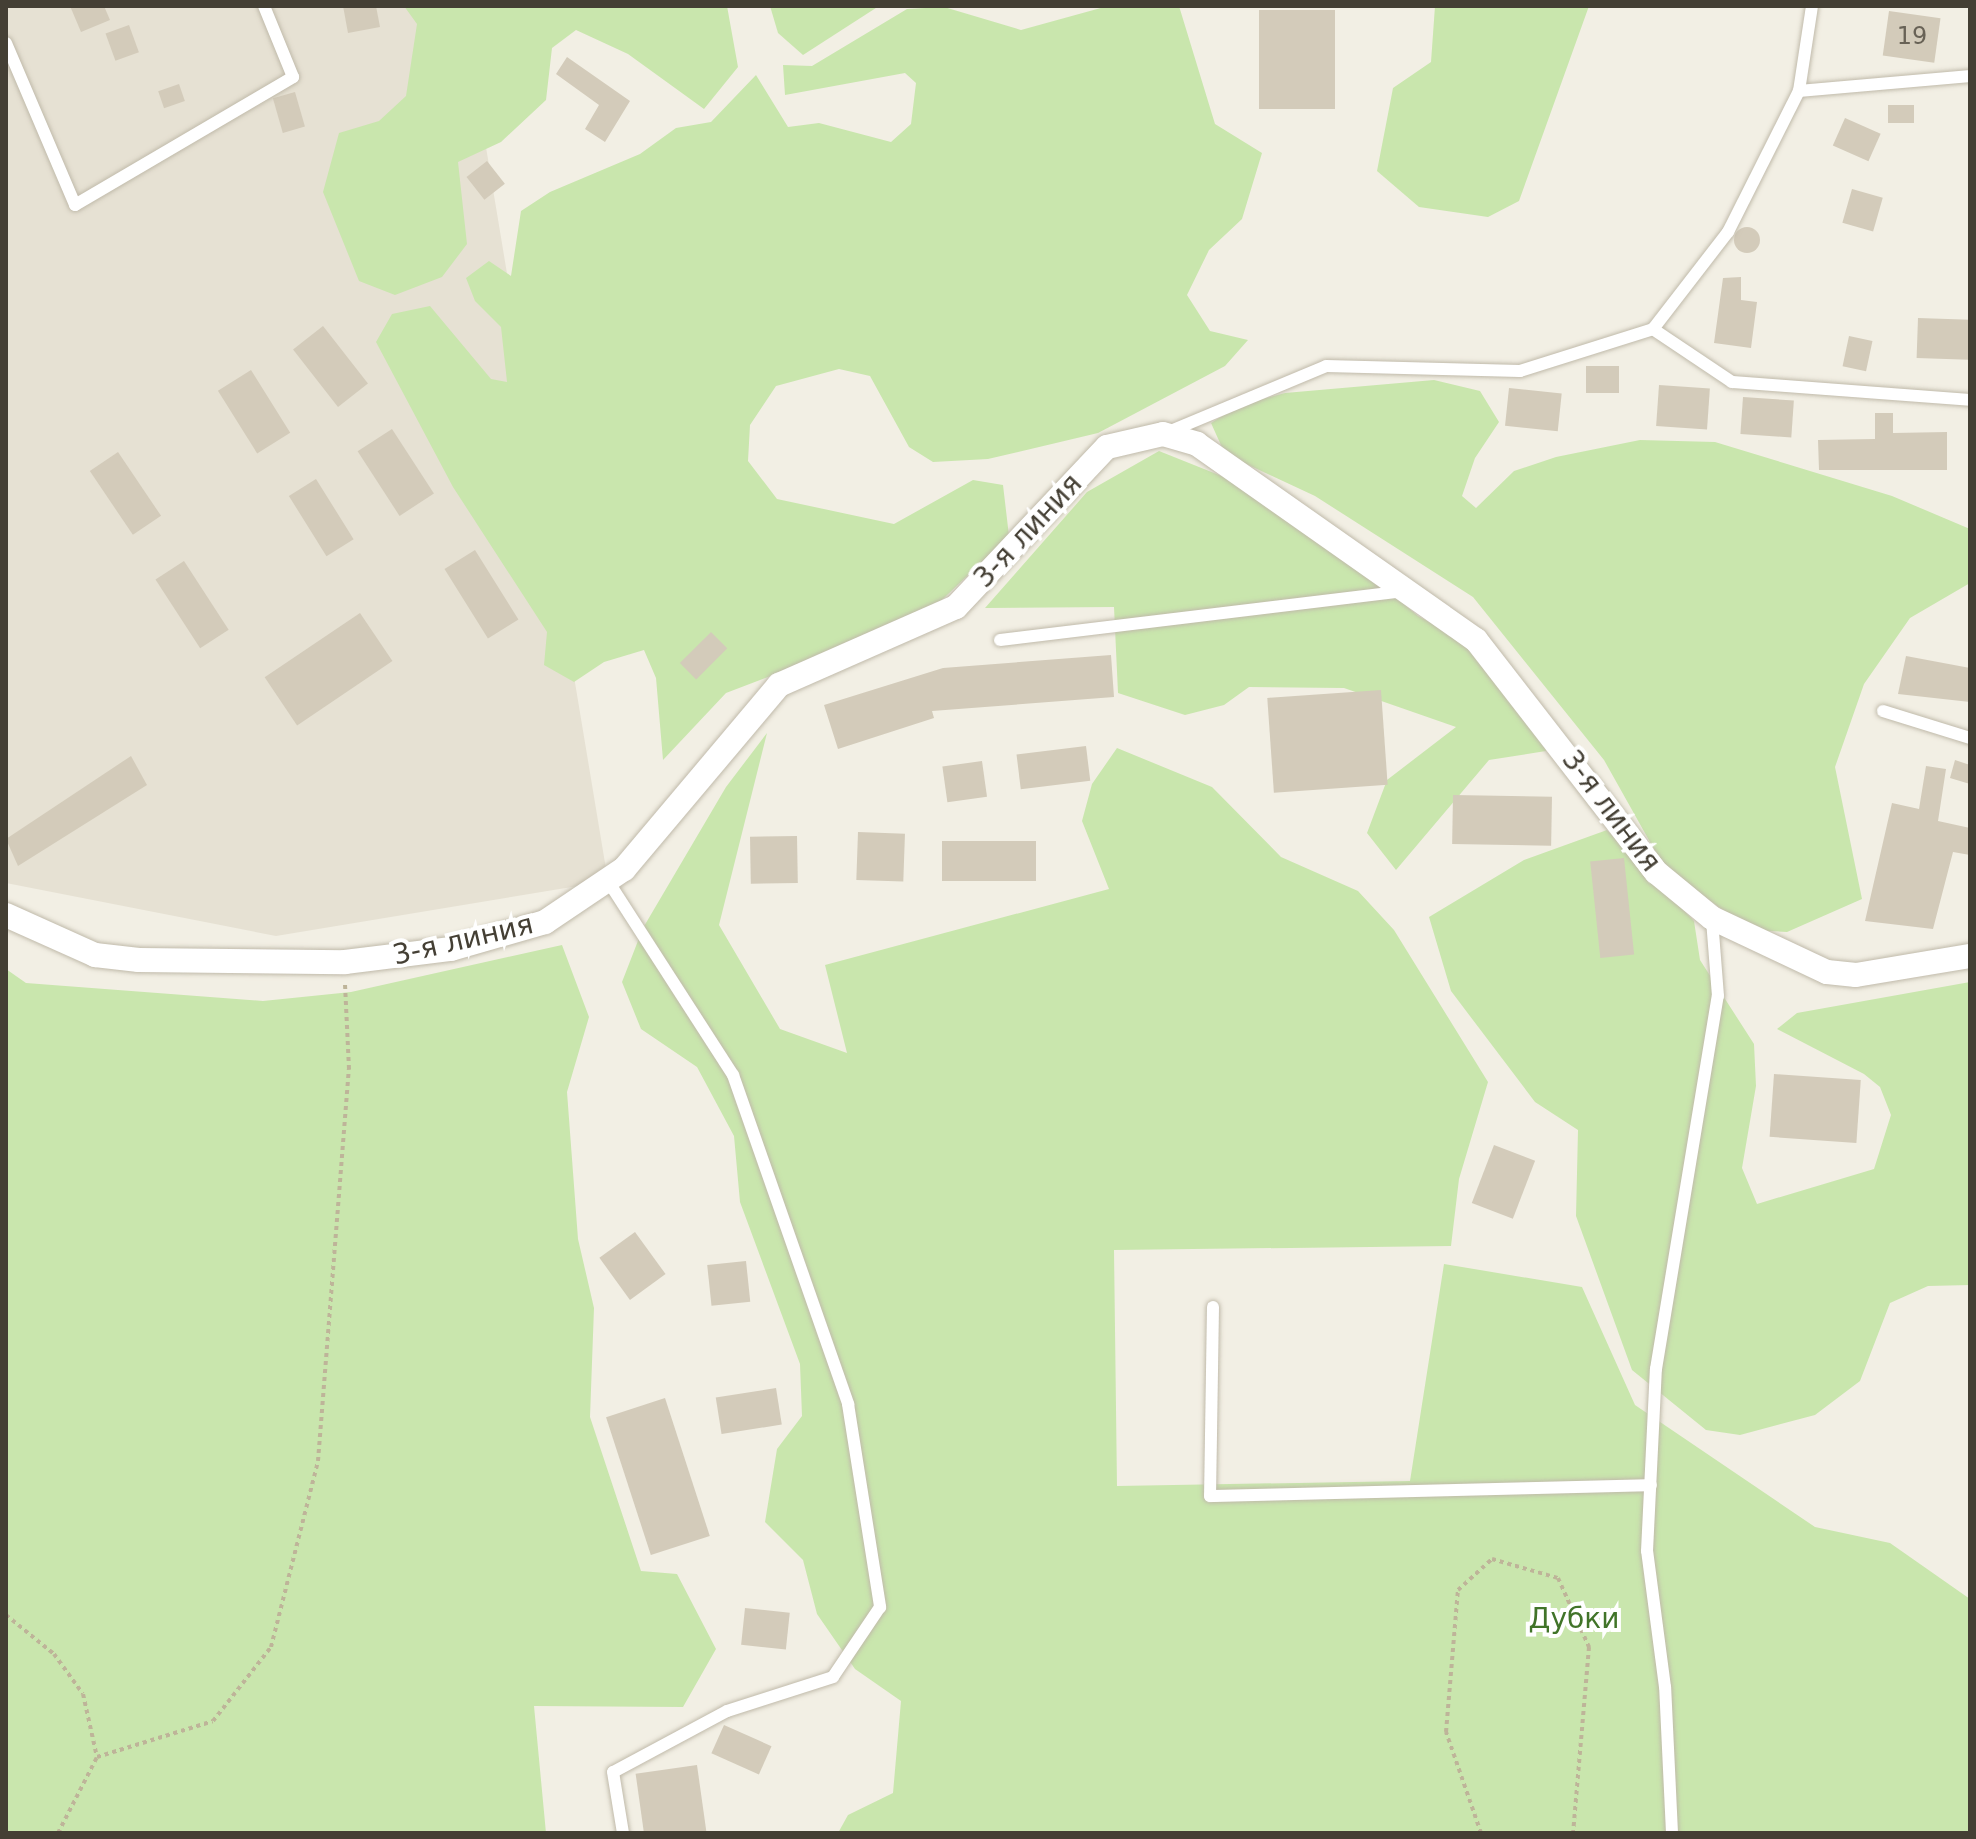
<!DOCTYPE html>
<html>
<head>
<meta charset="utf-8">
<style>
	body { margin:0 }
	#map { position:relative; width:1976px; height:1839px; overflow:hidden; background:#f2efe4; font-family:"DejaVu Sans",sans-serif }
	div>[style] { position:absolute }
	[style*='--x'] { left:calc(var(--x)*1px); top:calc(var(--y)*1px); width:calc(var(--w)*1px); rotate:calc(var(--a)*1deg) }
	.residential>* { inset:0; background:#e6e1d3 }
	.green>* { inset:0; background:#c9e6ad }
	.building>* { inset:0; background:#d3cbba; transform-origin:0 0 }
	.round { border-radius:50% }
	.path>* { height:4px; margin-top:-2px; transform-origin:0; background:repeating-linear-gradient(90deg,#beb499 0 4px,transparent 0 8px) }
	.roads { filter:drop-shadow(0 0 2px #c0baaa) drop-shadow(0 0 2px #c0baaa) }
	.lane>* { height:12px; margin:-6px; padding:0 6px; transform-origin:6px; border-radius:6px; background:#fff }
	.street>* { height:24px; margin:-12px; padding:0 12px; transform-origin:12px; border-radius:12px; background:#fff }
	span { translate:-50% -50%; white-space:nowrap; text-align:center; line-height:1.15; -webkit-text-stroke:8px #fff; paint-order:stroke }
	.number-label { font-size:24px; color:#686256 }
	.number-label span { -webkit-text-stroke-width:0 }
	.street-label { font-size:28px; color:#443f34 }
	.park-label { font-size:28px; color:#417429 }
	.frame { position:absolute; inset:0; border:8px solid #443f34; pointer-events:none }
</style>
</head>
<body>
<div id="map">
	<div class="residential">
		<i style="clip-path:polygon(6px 6px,470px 6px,475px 81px,608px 881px,276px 936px,6px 883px)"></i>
	</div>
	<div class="green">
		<i style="clip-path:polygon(404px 6px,727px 6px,738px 67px,704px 109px,628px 54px,576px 30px,552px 48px,546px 100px,501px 142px,458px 162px,467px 244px,442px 277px,395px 295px,359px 281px,323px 192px,339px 133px,379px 121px,406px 96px,417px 24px)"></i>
		<i style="clip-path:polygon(770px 6px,879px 6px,803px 55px,778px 33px)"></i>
		<i style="clip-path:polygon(1108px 6px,1179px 6px,1215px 124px,1262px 153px,1242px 219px,1209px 250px,1187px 295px,1210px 331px,1248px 340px,1225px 366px,1098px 433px,988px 459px,933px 462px,909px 447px,870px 376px,839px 369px,776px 386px,750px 425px,748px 461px,777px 499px,894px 524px,973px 480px,1003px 485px,1009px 536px,923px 618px,726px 693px,663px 760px,656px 678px,644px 650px,604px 662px,574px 682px,544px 665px,547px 632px,453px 487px,376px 342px,392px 314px,430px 306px,491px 379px,507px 382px,501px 327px,475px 301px,466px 278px,489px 261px,511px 276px,521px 211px,550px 192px,640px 154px,676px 128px,711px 122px,756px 75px,788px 127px,819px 123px,891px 142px,911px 124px,916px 83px,905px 73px,785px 95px,783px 65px,812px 66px,907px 9px,944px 7px,1021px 30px)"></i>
		<i style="clip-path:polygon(1435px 6px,1589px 6px,1519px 201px,1488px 217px,1419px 207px,1377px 171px,1393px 88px,1431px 62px)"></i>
		<i style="clip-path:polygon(1434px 380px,1480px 391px,1499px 422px,1475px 458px,1462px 496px,1476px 508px,1514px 471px,1556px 457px,1640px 440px,1715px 442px,1892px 496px,1970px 529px,1970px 583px,1910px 618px,1864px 684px,1835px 767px,1862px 899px,1787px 932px,1750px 930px,1664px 867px,1604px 760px,1473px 597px,1315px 496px,1225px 454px,1211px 423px,1240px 405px,1285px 393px)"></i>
		<i style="clip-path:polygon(1159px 451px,1229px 479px,1315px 529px,1418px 616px,1467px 642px,1548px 735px,1546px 751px,1489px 760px,1396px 870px,1367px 833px,1387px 780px,1456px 727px,1344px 688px,1249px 687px,1224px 705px,1185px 715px,1118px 693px,1114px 607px,985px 608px,1087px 492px)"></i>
		<i style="clip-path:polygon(767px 733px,719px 925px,780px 1029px,847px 1053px,825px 965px,1109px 889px,1082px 821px,1092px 784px,1117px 748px,1212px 787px,1281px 857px,1358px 891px,1394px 930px,1488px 1082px,1459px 1179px,1451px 1246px,1114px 1250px,1117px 1486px,1410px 1481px,1444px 1264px,1582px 1287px,1635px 1405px,1815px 1527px,1890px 1543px,1970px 1599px,1970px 1833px,838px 1833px,848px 1815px,893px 1793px,901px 1701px,855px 1669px,817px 1614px,803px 1560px,765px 1522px,777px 1449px,802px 1416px,800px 1364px,740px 1202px,734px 1136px,697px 1067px,641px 1029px,622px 982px,643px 928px,726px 787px)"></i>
		<i style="clip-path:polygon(1607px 830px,1694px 921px,1700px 960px,1754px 1044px,1756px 1086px,1742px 1168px,1757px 1204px,1874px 1169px,1891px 1115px,1880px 1087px,1864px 1074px,1777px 1029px,1797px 1013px,1970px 982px,1970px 1285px,1928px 1286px,1890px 1303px,1860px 1381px,1815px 1415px,1740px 1435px,1706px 1430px,1632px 1370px,1576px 1216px,1578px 1130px,1535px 1102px,1451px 991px,1429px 917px,1524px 860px)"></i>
		<i style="clip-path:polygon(562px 945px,589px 1017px,567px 1092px,578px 1239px,594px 1308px,590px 1417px,641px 1571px,677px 1574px,716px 1649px,683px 1707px,534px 1706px,546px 1833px,6px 1833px,6px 969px,26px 983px,263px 1001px,351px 992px)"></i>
	</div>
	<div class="building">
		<i style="clip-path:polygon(70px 6px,104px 6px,110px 20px,81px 32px)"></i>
		<i style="clip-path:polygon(343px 6px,376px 6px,380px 27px,348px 33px)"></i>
		<i style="left:1259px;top:10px;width:76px;height:99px"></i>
		<i style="left:1889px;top:11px;width:52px;height:45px;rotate:8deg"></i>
		<i style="left:129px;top:25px;width:29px;height:25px;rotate:70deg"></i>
		<i style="clip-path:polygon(567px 57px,630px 101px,605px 142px,585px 129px,599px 105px,556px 74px)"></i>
		<i style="left:179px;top:84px;width:18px;height:22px;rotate:71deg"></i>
		<i style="left:295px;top:92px;width:36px;height:23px;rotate:74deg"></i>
		<i style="left:1914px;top:105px;width:18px;height:26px;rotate:90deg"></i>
		<i style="left:1845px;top:118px;width:39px;height:30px;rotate:24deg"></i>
		<i style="left:487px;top:161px;width:29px;height:26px;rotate:52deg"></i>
		<i style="left:1852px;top:189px;width:32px;height:35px;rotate:16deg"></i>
		<i class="round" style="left:1734px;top:227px;width:26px;height:26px"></i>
		<i style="clip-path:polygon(1741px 277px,1741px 300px,1757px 302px,1751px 348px,1714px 343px,1723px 278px)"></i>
		<i style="left:1918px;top:318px;width:52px;height:40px;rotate:2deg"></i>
		<i style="left:323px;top:326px;width:73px;height:38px;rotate:52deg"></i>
		<i style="left:1849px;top:336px;width:24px;height:31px;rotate:12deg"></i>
		<i style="left:1619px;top:366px;width:27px;height:33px;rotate:90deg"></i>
		<i style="left:251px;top:370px;width:74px;height:39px;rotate:58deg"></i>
		<i style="left:1659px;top:385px;width:51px;height:41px;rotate:4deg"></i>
		<i style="left:1509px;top:388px;width:53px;height:38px;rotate:6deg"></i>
		<i style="left:1743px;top:397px;width:51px;height:37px;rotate:4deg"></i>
		<i style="clip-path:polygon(1875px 413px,1893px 413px,1893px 433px,1947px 432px,1947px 470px,1819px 470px,1818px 440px,1875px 439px)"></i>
		<i style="left:392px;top:429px;width:77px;height:41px;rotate:57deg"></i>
		<i style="left:118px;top:452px;width:77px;height:34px;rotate:56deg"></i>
		<i style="left:316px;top:479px;width:71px;height:32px;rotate:58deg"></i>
		<i style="left:475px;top:550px;width:82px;height:36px;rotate:58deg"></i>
		<i style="left:184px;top:561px;width:82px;height:34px;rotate:57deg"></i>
		<i style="left:360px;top:613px;width:58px;height:115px;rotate:56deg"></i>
		<i style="left:711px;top:632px;width:23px;height:44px;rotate:45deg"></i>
		<i style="clip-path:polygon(1111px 655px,1114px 697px,932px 711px,934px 718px,838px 749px,824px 705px,943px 668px)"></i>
		<i style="clip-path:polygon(1906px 656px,1970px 668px,1970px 702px,1898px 694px)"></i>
		<i style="left:1381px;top:690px;width:95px;height:114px;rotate:86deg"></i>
		<i style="left:1086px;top:746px;width:35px;height:70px;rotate:83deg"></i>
		<i style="clip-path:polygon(131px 756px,147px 785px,18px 866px,6px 839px)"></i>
		<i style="clip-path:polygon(1955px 760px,1970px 765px,1970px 784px,1950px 778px)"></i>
		<i style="left:982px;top:761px;width:36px;height:40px;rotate:82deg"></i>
		<i style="clip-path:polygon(1926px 766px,1946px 769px,1938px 821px,1970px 828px,1970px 855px,1953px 852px,1933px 929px,1865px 921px,1892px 803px,1919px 809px)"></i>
		<i style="left:1453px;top:795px;width:99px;height:49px;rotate:1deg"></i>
		<i style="left:858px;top:832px;width:47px;height:48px;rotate:2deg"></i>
		<i style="left:797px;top:836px;width:47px;height:47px;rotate:89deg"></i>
		<i style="left:1036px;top:841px;width:40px;height:94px;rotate:90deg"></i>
		<i style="left:1624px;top:858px;width:97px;height:34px;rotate:84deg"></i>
		<i style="left:1774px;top:1074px;width:87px;height:63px;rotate:4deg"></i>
		<i style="left:1494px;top:1145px;width:44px;height:62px;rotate:21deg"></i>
		<i style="left:635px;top:1232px;width:52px;height:44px;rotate:54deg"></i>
		<i style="left:746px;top:1261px;width:41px;height:39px;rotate:84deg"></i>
		<i style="left:776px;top:1388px;width:37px;height:61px;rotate:81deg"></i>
		<i style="left:665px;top:1398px;width:145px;height:62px;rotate:72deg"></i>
		<i style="left:745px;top:1608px;width:45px;height:37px;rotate:6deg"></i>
		<i style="left:724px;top:1725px;width:52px;height:31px;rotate:24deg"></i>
		<i style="left:697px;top:1765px;width:69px;height:62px;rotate:82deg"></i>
	</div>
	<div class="path">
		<i style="--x:6;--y:1615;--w:62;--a:39.1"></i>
		<i style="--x:54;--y:1654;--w:49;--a:54.1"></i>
		<i style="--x:83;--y:1694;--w:65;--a:77.5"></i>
		<i style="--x:58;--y:1833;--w:85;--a:-62.8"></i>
		<i style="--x:97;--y:1757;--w:121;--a:-17.2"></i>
		<i style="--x:213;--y:1721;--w:94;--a:-51.9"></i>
		<i style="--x:271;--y:1647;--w:192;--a:-75.8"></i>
		<i style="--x:318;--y:1461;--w:393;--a:-85.5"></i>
		<i style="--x:349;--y:1069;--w:86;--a:-92.7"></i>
		<i style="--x:1481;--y:1833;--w:107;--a:-109.1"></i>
		<i style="--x:1446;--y:1732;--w:143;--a:-85.2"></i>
		<i style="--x:1458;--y:1590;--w:46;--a:-42.4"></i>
		<i style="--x:1492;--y:1559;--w:69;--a:16.1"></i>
		<i style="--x:1558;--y:1578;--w:76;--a:65.8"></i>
		<i style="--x:1589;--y:1647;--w:187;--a:94.9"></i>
	</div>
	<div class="roads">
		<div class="lane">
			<i style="--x:6;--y:43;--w:176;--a:66.9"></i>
			<i style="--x:75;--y:205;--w:253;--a:-30.4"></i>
			<i style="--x:293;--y:77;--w:77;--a:-112.2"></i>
			<i style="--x:1799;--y:91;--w:86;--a:-81.3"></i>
			<i style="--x:1653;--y:329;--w:95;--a:33.9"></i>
			<i style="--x:1732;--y:382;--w:239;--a:4.3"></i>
			<i style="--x:1166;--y:433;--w:173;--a:-22.7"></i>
			<i style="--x:1326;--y:366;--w:194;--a:1.5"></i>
			<i style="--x:1520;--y:371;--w:139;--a:-17.5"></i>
			<i style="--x:1653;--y:329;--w:123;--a:-52.3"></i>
			<i style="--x:1728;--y:232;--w:158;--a:-63.3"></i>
			<i style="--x:1799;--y:91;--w:172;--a:-5"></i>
			<i style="--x:1000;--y:640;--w:405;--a:-6.9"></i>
			<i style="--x:1883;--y:711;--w:91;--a:17.2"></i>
			<i style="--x:608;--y:881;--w:231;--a:57.2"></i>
			<i style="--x:733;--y:1075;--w:349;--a:70.7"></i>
			<i style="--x:848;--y:1404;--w:206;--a:81"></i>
			<i style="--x:880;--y:1607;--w:84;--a:123.9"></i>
			<i style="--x:833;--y:1677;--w:111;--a:162.2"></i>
			<i style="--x:727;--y:1711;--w:129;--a:151.8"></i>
			<i style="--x:613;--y:1772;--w:62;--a:80.7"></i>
			<i style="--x:1213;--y:1307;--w:189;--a:90.9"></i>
			<i style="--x:1210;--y:1496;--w:441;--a:-1.4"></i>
			<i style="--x:1672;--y:1833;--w:146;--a:-92.7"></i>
			<i style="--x:1665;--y:1687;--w:137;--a:-97.5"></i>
			<i style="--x:1647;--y:1551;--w:182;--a:-87.2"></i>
			<i style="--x:1656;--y:1369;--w:378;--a:-80.6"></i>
			<i style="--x:1718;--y:996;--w:77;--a:-94.5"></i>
		</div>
		<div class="street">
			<i style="--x:6;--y:915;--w:98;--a:24.2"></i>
			<i style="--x:95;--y:955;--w:44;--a:6.5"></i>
			<i style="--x:139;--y:960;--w:206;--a:0.6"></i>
			<i style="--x:345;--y:962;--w:107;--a:-7"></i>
			<i style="--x:451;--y:949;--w:98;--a:-16"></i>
			<i style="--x:545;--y:922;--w:95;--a:-33.9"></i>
			<i style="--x:624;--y:869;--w:241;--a:-49.9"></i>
			<i style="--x:779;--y:685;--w:193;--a:-23.8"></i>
			<i style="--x:956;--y:607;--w:220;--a:-46.7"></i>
			<i style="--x:1107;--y:447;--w:57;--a:-13.1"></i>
			<i style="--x:1163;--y:434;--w:35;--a:16"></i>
			<i style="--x:1197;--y:444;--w:341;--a:35.1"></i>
			<i style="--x:1476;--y:640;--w:294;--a:52.2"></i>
			<i style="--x:1656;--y:872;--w:72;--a:39.4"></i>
			<i style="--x:1712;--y:918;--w:127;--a:25.2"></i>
			<i style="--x:1827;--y:972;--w:29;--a:6"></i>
			<i style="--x:1856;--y:975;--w:116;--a:-9.5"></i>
		</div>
	</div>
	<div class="number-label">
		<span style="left:1912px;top:37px">19</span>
	</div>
	<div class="street-label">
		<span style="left:1028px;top:531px;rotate:-47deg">3-я линия</span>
		<span style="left:1611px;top:811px;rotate:53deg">3-я линия</span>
		<span style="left:463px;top:940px;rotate:-13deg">3-я линия</span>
	</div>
	<div class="park-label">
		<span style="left:1574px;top:1619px">Дубки</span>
	</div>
	<div class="frame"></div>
</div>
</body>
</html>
